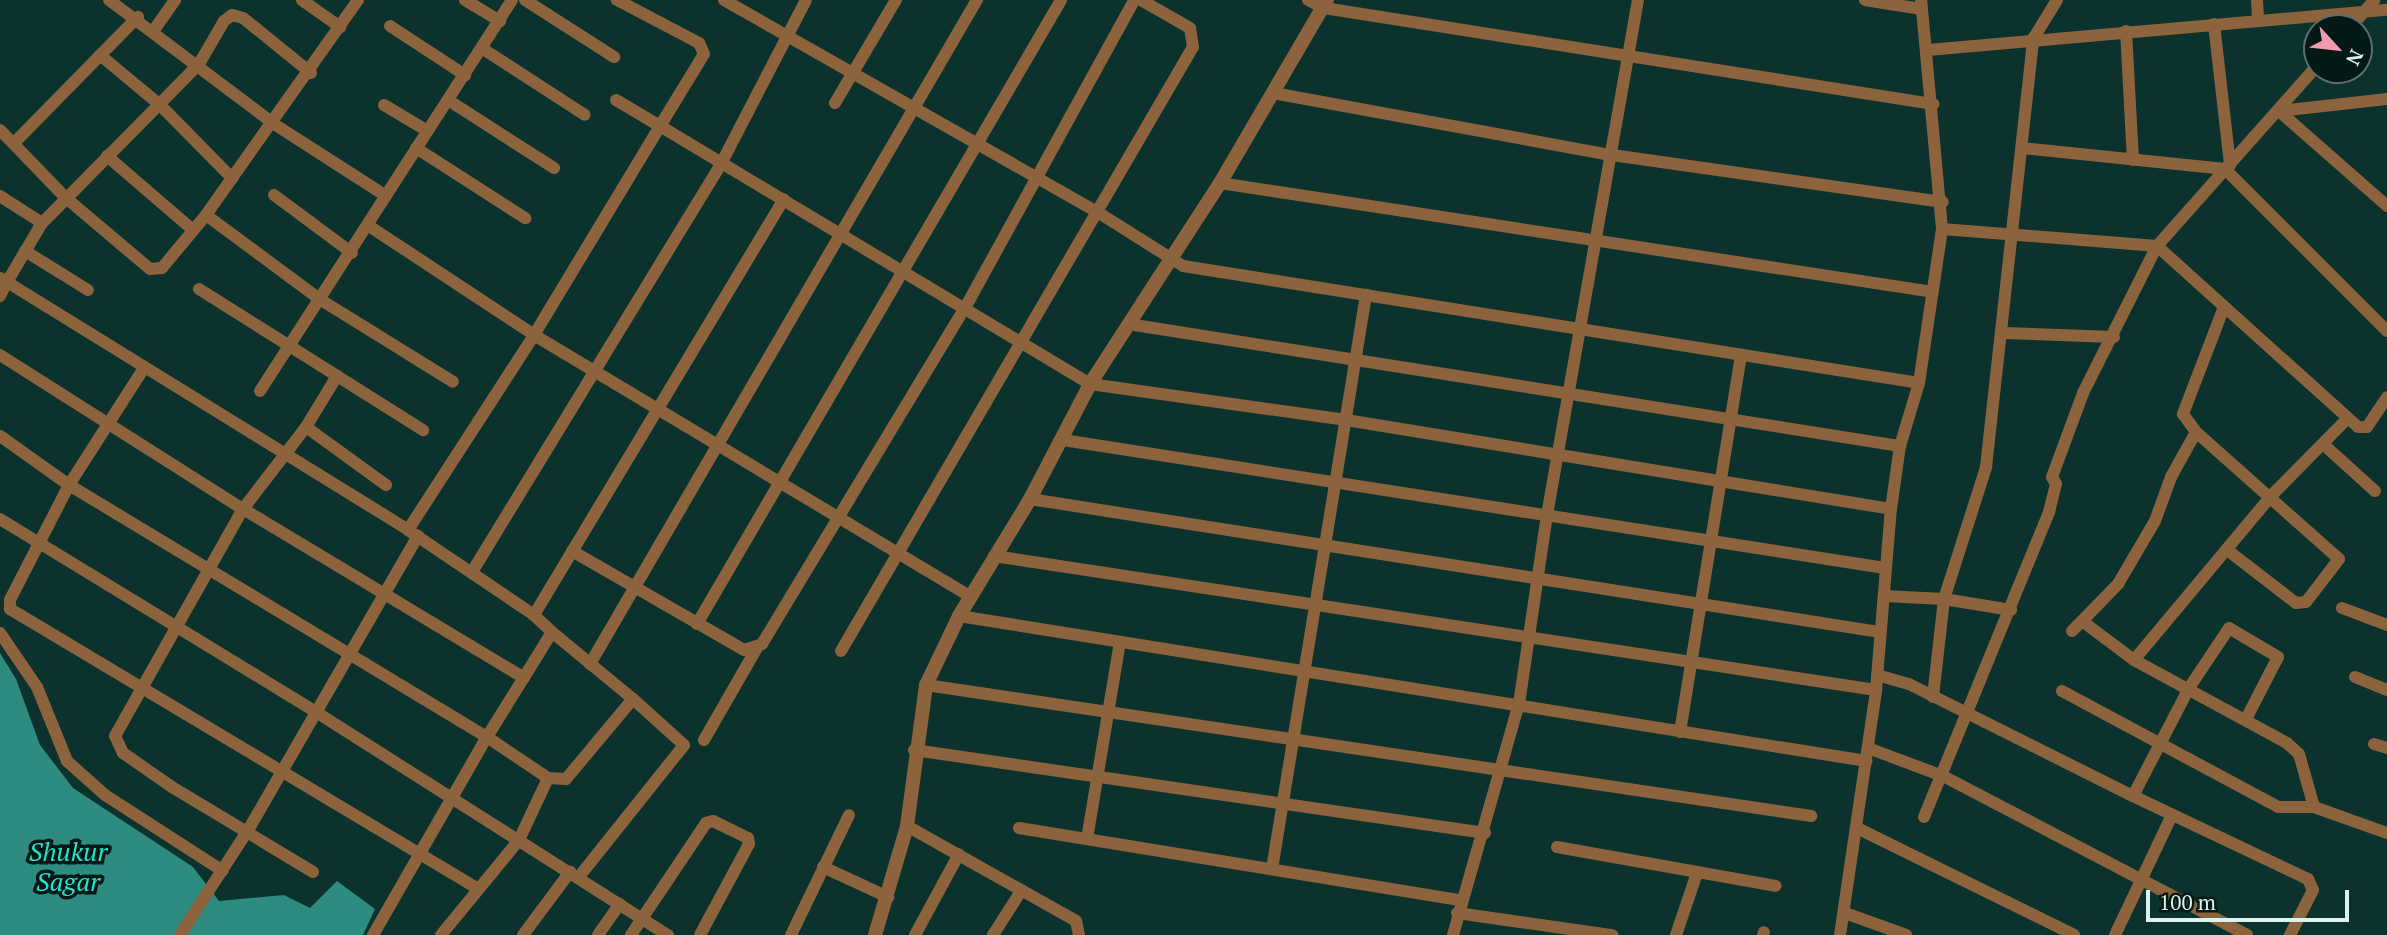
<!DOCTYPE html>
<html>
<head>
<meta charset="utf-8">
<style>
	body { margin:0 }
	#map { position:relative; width:2387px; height:935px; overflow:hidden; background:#0c322d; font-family:"PT Serif",serif }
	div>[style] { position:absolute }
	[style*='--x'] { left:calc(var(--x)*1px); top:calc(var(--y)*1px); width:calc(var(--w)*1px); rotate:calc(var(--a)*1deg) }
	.water>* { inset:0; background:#2e8b7f }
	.minor>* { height:12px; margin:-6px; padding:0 6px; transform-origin:6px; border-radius:6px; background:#8c633c }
	.tertiary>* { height:14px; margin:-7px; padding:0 7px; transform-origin:7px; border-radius:7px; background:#8c633c }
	span { translate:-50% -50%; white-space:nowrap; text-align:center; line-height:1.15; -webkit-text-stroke:7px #041815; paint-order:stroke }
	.water-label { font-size:26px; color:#25e0cc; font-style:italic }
	.north { position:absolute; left:2303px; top:14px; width:70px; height:70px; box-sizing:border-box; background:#041815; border:2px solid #5a706c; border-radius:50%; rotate:117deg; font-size:19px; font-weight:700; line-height:28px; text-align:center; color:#daf3ef }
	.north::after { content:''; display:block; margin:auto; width:24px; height:32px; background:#f29ab0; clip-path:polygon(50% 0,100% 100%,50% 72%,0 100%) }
	.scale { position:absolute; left:2146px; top:890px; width:203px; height:32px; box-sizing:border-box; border:4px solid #daf3ef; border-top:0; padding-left:9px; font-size:21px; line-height:24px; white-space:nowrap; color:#daf3ef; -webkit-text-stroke:5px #041815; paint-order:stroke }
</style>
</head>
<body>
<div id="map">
	<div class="water">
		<i style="clip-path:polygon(0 653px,16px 679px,40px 745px,73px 788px,193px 867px,219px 901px,284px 895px,310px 908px,337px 881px,375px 909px,363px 935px,0 935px)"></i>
	</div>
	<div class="minor">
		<i style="--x:109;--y:0;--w:206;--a:36.9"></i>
		<i style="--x:274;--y:124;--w:133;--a:32.7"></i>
		<i style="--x:302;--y:0;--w:47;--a:35.4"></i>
		<i style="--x:465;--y:0;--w:41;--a:31"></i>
		<i style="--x:525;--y:0;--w:106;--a:32.6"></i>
		<i style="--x:724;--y:0;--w:431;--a:29.6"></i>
		<i style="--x:1099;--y:213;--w:99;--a:32.2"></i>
		<i style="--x:1183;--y:266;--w:745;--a:9.03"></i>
		<i style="--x:1308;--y:0;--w:18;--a:27"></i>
		<i style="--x:1324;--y:8;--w:617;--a:8.96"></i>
		<i style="--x:1865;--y:0;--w:57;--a:9.1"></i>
		<i style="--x:2257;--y:0;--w:21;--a:87"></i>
		<i style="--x:2214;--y:24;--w:142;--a:83.5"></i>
		<i style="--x:390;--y:26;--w:90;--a:33.2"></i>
		<i style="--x:2350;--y:28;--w:37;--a:-49"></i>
		<i style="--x:154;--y:30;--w:37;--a:-55"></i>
		<i style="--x:2126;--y:31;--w:129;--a:86.9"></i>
		<i style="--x:483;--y:49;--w:121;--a:32.9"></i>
		<i style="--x:1928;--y:50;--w:461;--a:-5"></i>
		<i style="--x:100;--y:55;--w:78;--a:39.8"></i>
		<i style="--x:160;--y:105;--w:103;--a:45.4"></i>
		<i style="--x:232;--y:178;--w:45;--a:125.1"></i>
		<i style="--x:311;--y:73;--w:87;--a:-141"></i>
		<i style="--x:243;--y:18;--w:11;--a:-165"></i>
		<i style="--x:232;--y:15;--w:10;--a:143"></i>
		<i style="--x:224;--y:21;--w:50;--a:120.2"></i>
		<i style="--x:199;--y:64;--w:223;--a:134.6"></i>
		<i style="--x:42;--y:223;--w:69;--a:120.7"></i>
		<i style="--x:7;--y:282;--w:471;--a:31.7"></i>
		<i style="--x:408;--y:530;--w:152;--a:34"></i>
		<i style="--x:1273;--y:93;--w:345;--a:10.4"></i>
		<i style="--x:1612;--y:155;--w:334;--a:8.1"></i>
		<i style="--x:448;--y:100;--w:126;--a:32.7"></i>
		<i style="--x:616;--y:100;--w:51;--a:30.6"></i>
		<i style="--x:660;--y:126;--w:84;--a:-58.6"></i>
		<i style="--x:704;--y:54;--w:12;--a:-114"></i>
		<i style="--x:699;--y:43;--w:93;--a:-152.3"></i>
		<i style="--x:835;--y:103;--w:120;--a:-59.4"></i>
		<i style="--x:384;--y:105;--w:49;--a:30.8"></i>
		<i style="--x:2279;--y:111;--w:144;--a:41.3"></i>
		<i style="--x:2279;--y:111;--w:109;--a:-6.3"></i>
		<i style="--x:0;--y:130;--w:95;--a:45.9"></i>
		<i style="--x:66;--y:198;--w:110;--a:40.2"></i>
		<i style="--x:150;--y:269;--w:12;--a:-5"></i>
		<i style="--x:162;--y:268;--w:69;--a:-50.3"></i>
		<i style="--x:206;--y:215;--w:143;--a:36.5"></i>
		<i style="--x:321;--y:300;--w:155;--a:31.8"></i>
		<i style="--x:14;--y:143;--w:177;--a:-45.5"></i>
		<i style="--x:416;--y:148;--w:130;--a:32.7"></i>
		<i style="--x:2022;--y:148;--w:204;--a:5.9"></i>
		<i style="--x:2225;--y:169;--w:229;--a:45"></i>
		<i style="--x:107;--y:156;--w:113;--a:40.7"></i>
		<i style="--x:232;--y:178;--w:218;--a:-54.7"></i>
		<i style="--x:1220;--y:183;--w:721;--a:8.69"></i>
		<i style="--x:274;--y:195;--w:97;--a:36.6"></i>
		<i style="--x:0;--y:196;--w:50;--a:32.7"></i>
		<i style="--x:369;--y:226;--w:198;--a:33.4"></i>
		<i style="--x:534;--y:335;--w:510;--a:30.94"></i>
		<i style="--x:1942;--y:229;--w:216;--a:4.5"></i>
		<i style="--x:2157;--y:246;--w:270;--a:42"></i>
		<i style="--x:2358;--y:427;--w:9;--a:0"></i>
		<i style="--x:2367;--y:427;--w:36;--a:-56"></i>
		<i style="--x:25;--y:251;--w:74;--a:31.8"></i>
		<i style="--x:0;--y:278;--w:8;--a:30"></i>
		<i style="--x:7;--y:282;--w:16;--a:117"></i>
		<i style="--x:199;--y:289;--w:265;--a:32.2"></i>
		<i style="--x:2224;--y:307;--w:115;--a:111"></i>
		<i style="--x:2183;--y:414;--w:22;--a:54"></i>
		<i style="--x:2196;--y:432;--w:191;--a:41.6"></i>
		<i style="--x:2339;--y:559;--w:54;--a:127.5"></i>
		<i style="--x:2306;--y:602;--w:10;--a:174"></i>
		<i style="--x:2296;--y:603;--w:88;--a:-142.4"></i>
		<i style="--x:1128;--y:324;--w:782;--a:8.98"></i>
		<i style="--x:2004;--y:333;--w:110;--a:2.1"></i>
		<i style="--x:0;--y:355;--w:288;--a:32.4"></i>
		<i style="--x:243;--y:509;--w:328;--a:31"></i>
		<i style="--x:144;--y:368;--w:139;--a:122.7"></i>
		<i style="--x:69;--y:485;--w:129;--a:117.2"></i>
		<i style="--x:10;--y:600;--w:9;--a:90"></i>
		<i style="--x:10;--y:609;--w:544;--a:30.86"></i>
		<i style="--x:260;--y:391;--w:465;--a:-57.2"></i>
		<i style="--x:306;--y:427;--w:99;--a:35.9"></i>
		<i style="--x:0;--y:436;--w:85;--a:35.4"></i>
		<i style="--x:69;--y:485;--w:488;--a:31.1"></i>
		<i style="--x:487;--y:737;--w:123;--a:-58.2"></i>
		<i style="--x:552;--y:632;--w:25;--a:-137"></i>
		<i style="--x:534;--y:615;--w:485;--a:-59"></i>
		<i style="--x:1063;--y:440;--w:832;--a:8.85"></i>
		<i style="--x:2323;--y:444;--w:70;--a:42.1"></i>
		<i style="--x:1030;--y:499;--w:859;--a:8.9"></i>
		<i style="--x:0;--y:519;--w:370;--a:31.4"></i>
		<i style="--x:316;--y:712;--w:417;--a:32.4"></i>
		<i style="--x:408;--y:530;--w:232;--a:-57.1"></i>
		<i style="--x:534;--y:335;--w:244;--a:-58.9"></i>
		<i style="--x:660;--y:126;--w:501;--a:30.96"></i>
		<i style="--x:1090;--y:384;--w:259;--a:8"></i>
		<i style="--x:1346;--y:420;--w:552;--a:9.27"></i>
		<i style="--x:572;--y:551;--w:198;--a:29.9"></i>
		<i style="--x:744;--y:650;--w:19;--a:-18"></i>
		<i style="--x:762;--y:644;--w:393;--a:-58.9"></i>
		<i style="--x:965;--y:308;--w:351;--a:-61.2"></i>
		<i style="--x:994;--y:556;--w:892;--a:8.64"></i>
		<i style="--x:472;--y:572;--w:480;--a:-58.6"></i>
		<i style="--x:722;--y:162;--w:182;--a:-62.6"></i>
		<i style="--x:1884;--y:596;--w:60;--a:2.9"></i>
		<i style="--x:1944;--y:599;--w:68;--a:9.3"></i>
		<i style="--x:2342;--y:608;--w:48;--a:20.7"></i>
		<i style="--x:959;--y:616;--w:919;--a:9.08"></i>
		<i style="--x:2082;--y:621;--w:52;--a:-45.8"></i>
		<i style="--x:2118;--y:584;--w:73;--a:-59.6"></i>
		<i style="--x:2155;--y:521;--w:47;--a:-70"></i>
		<i style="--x:2171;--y:477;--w:51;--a:-60.9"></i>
		<i style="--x:697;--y:624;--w:722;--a:-59.74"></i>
		<i style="--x:2072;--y:631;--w:14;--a:-45"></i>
		<i style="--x:2082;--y:621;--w:65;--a:36.9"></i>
		<i style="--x:2134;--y:660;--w:174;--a:28.5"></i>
		<i style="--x:2287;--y:743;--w:16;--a:43"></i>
		<i style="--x:2299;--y:754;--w:55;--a:74.2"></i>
		<i style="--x:0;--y:633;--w:65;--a:55.6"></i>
		<i style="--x:37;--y:687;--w:80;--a:67.9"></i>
		<i style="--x:67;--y:761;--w:51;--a:41.8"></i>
		<i style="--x:105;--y:795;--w:140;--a:32.8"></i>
		<i style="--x:841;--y:651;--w:699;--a:-59.77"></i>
		<i style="--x:1193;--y:47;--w:19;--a:-99"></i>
		<i style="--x:1190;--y:28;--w:56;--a:-150.3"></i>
		<i style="--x:2134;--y:660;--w:214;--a:-50.1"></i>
		<i style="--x:2271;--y:496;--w:108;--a:-45.4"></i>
		<i style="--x:590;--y:664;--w:769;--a:-59.77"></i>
		<i style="--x:1877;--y:675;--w:33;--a:16"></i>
		<i style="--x:1909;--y:684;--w:250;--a:26.6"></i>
		<i style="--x:2133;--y:796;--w:122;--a:-62.6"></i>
		<i style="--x:2189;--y:688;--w:72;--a:-56.3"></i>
		<i style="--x:2229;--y:628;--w:57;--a:30.6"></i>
		<i style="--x:2278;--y:657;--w:70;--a:117.3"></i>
		<i style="--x:2355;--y:677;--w:35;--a:22"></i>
		<i style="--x:926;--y:685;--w:895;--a:8.42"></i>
		<i style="--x:2062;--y:691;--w:245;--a:28.2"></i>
		<i style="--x:2278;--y:807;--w:36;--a:0"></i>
		<i style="--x:2314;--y:807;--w:77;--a:19.6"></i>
		<i style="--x:1933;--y:697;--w:99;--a:-83.6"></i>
		<i style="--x:1944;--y:599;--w:139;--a:-72.3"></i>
		<i style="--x:1986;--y:467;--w:431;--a:-83.7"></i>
		<i style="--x:2033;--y:39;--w:46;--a:-58.4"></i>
		<i style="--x:1680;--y:732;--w:380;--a:-80.8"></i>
		<i style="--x:704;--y:740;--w:106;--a:-60.1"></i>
		<i style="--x:2374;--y:744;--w:14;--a:17"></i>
		<i style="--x:1868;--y:748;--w:80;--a:20.5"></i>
		<i style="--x:1943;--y:776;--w:343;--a:27.6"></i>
		<i style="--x:914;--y:750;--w:577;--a:8.27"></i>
		<i style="--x:2133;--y:796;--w:194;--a:25.4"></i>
		<i style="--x:2308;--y:879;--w:12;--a:66"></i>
		<i style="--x:2313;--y:890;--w:51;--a:117.1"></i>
		<i style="--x:1924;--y:817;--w:330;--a:-67.7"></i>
		<i style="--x:2049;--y:512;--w:29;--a:-76"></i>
		<i style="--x:2056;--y:484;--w:8;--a:-120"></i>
		<i style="--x:2052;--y:477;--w:90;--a:-69.7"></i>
		<i style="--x:2083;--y:393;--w:165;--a:-63.3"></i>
		<i style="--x:2157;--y:246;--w:241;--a:-48.4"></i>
		<i style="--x:907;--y:826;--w:194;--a:29.3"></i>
		<i style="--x:1076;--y:921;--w:14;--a:78"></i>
		<i style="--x:1019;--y:828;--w:448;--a:9.3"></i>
		<i style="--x:1857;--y:828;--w:242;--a:26.2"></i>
		<i style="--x:1087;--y:839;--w:200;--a:-80.5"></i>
		<i style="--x:1557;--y:847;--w:222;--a:10.1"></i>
		<i style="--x:823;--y:867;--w:72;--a:24.8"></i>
		<i style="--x:1272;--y:869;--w:582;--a:-80.7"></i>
		<i style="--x:313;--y:872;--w:165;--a:-148.9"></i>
		<i style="--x:172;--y:787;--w:60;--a:-145.2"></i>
		<i style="--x:123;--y:753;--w:19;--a:-115"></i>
		<i style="--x:115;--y:736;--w:261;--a:-60.6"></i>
		<i style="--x:243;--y:509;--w:103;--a:-52.5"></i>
		<i style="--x:306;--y:427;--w:60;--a:-58.7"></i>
		<i style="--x:578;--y:878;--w:170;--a:-51.4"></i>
		<i style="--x:684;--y:745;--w:69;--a:-138"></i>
		<i style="--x:1457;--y:913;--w:157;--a:8.1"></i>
		<i style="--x:1845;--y:913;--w:65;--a:19.8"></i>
		<i style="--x:180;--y:935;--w:123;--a:-57"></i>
		<i style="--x:247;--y:832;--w:342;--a:-60"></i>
		<i style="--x:373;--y:935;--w:228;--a:-60.1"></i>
		<i style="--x:487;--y:737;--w:73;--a:33.9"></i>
		<i style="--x:548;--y:778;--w:18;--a:3"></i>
		<i style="--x:566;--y:779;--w:104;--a:-50.1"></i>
		<i style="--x:633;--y:699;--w:105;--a:-140.4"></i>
		<i style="--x:441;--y:935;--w:123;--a:-50.6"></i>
		<i style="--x:519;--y:840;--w:68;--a:-64.9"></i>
		<i style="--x:523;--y:935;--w:79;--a:-53.3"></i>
		<i style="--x:598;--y:935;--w:38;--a:-55"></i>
		<i style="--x:631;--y:935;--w:135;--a:-56.2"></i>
		<i style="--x:706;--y:823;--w:7;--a:-16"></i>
		<i style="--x:713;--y:821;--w:39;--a:26"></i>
		<i style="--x:748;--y:838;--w:6;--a:81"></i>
		<i style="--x:749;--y:844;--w:103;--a:118.3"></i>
		<i style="--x:791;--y:935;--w:133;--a:-64.2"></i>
		<i style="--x:915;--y:935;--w:92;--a:-61.5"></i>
		<i style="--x:993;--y:935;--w:52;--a:-57.5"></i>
		<i style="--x:1453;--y:935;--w:240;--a:-74.1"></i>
		<i style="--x:1519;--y:704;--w:191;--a:-81.6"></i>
		<i style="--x:1547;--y:515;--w:523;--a:-79.98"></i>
		<i style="--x:1676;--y:935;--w:65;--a:-71.3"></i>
		<i style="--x:1763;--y:935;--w:3;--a:-72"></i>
		<i style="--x:1840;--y:935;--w:248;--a:-81.6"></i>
		<i style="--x:1876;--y:690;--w:182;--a:-85.3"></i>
		<i style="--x:1891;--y:509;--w:64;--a:-81.9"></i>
		<i style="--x:1900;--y:446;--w:66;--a:-73.2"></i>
		<i style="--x:1919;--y:383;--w:156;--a:-81.5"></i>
		<i style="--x:1942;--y:229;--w:230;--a:-95.2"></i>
		<i style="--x:2115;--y:935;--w:133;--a:-64.6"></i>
	</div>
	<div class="tertiary">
		<i style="--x:875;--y:935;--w:114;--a:-73.6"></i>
		<i style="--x:907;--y:826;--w:142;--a:-82.3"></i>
		<i style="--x:926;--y:685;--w:76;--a:-64.4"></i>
		<i style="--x:959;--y:616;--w:137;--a:-58.7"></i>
		<i style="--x:1030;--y:499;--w:130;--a:-62.4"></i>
		<i style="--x:1090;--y:384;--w:239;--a:-57.1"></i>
		<i style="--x:1220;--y:183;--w:212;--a:-59.7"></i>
	</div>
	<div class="water-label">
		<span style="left:68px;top:867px">Shukur<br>Sagar</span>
	</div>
	<div class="north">N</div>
	<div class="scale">100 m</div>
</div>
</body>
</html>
